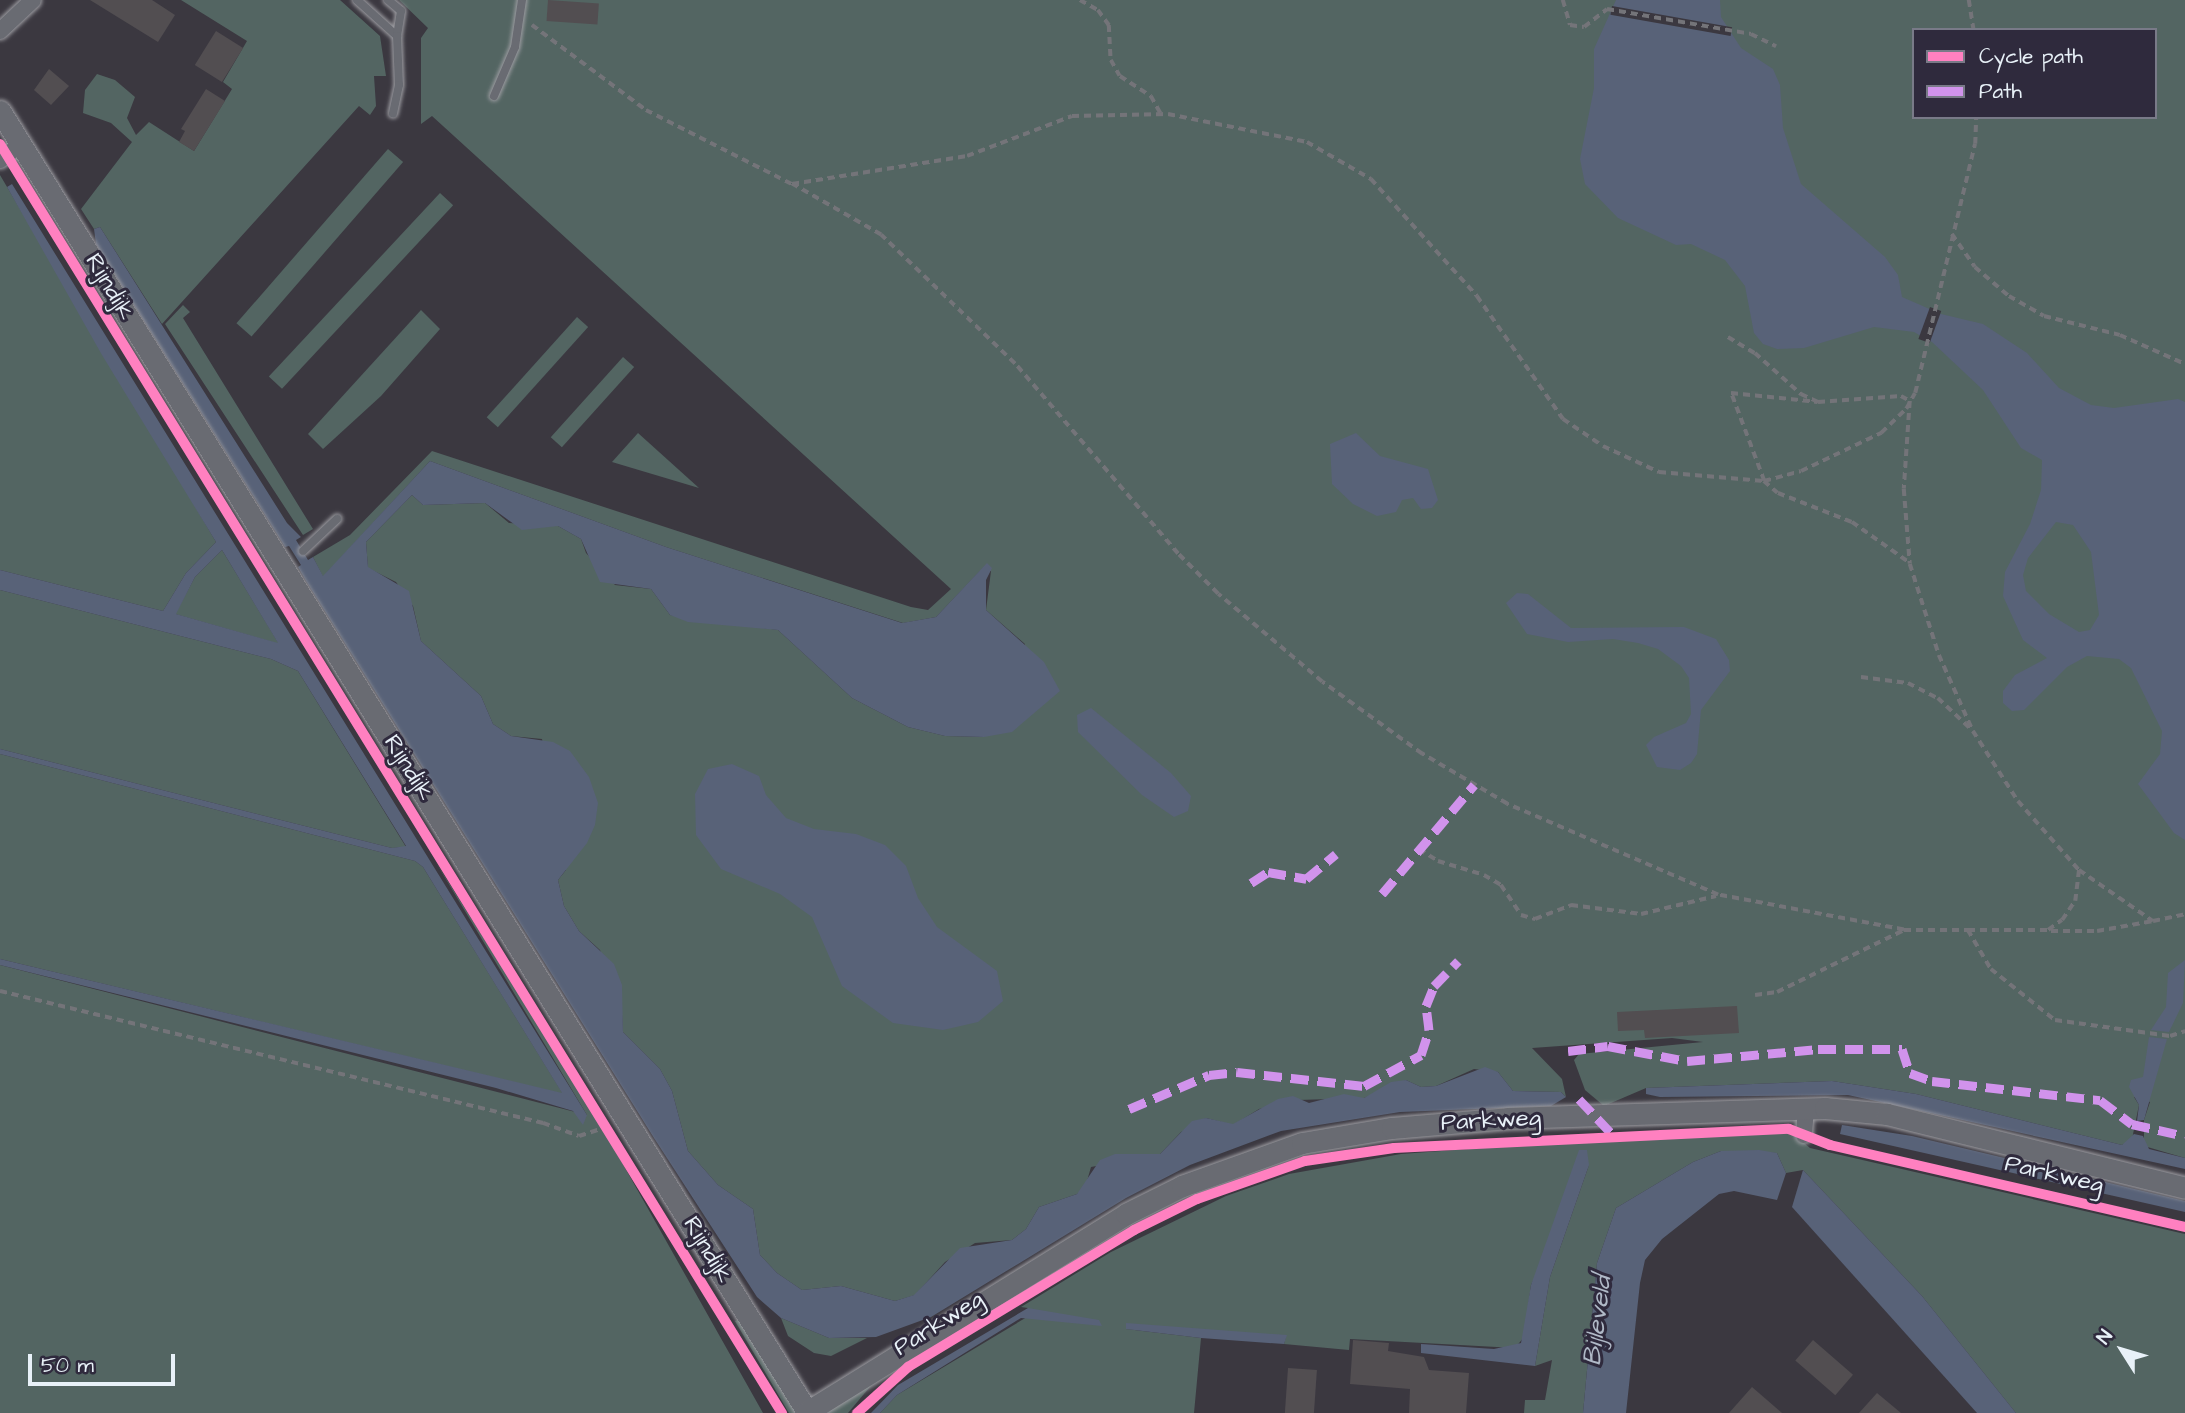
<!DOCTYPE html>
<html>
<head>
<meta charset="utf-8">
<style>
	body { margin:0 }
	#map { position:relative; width:2185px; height:1413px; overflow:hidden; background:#3b3840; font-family:"Architects Daughter",sans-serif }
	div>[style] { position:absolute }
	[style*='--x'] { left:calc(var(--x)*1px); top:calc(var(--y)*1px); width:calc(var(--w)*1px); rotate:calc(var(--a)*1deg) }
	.green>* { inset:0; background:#536562; transform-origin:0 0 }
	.water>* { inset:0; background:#586278 }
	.pier>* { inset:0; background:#3b3840; transform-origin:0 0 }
	.building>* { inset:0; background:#524e51; transform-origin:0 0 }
	.path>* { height:3.5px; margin-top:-1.75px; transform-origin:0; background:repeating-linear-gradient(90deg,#747479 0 7px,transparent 0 12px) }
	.roads { filter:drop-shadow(0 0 2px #9d9da2) drop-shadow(0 0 2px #9d9da2) }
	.lane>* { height:8px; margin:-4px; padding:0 4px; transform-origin:4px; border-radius:4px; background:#696b72 }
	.street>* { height:16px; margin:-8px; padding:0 8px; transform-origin:8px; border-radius:8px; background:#696b72 }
	.secondary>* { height:21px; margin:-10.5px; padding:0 10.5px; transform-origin:10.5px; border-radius:10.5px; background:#696b72 }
	.quiet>* { height:9px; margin-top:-4.5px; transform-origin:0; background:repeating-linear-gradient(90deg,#d193ec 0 18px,transparent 0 27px) }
	.cycleway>* { height:10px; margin:-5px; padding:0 5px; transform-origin:5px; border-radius:5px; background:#ff80c0 }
	span { translate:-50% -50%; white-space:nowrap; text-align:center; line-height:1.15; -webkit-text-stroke:6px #2f2a3d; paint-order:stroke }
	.street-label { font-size:24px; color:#e8f1f8 }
	.water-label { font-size:26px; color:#b0b9c7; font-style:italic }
	.legend { position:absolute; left:1912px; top:28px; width:245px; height:91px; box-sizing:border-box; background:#2f2a3d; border:2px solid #797a88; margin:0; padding:9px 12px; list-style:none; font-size:21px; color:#e8f1f8 }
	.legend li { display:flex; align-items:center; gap:14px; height:35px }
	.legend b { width:35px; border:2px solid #797a88 }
	.north { position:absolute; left:2087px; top:1315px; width:70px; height:70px; -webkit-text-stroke:5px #2f2a3d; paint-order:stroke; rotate:307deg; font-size:19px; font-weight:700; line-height:28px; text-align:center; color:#e8f1f8 }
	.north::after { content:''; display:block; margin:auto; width:24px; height:32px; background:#e8f1f8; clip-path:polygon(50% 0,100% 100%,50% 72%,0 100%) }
	.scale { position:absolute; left:28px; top:1354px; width:147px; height:32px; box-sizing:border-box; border:4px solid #e8f1f8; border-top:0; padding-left:9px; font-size:21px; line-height:24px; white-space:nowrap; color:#e8f1f8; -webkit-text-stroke:5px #2f2a3d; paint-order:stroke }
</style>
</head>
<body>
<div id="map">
	<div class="green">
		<i style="clip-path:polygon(181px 0,340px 0,380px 36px,386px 76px,374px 76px,376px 106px,370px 115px,359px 106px,162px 324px,100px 227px,94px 229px,81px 209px,132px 142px,111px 123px,83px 113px,85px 90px,97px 74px,115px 80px,135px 97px,127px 118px,136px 135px,149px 122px,194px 151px,232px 89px,223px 82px,247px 41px)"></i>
		<i style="clip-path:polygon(evenodd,399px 0,2185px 0,2185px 1158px,2144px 1146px,2144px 1120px,2150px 1102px,2134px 1097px,2139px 1105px,2132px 1139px,2122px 1145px,1916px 1094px,1832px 1081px,1646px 1088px,1604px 1106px,1585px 1090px,1574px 1060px,1579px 1054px,1703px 1042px,1672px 1038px,1532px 1048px,1562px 1079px,1566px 1097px,1561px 1092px,1513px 1091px,1498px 1072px,1474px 1069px,1436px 1086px,1421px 1087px,1406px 1080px,1364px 1098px,1298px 1100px,1259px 1109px,1233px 1125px,1206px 1118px,1181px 1132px,1160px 1154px,1091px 1167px,1085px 1188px,1077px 1194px,1039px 1207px,1026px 1229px,1012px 1240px,975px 1243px,945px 1262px,915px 1295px,895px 1301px,841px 1286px,802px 1290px,777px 1273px,760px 1255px,753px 1209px,718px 1185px,688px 1151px,672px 1091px,660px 1069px,623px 1032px,622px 1014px,600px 950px,579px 931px,564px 906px,558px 880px,566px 870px,542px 739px,511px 736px,493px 724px,481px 696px,421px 641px,413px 606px,396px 582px,368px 568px,366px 542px,412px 495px,423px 505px,485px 503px,509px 523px,558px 526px,581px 539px,586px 553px,615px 585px,651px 589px,670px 615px,778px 630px,852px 698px,908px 727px,945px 736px,984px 737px,1025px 644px,986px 610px,991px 571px,980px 571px,936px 617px,903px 623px,666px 547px,430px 461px,323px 577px,313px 557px,350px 535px,432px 451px,911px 607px,928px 610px,951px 589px,432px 116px,421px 124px,421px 38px,428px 28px,399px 0,1914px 30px,2155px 30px,2155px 117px,1914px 117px,1914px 30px)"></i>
		<i style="left:388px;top:149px;width:20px;height:231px;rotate:41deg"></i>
		<i style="clip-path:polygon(0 175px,216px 542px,186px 573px,163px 611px,0 570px)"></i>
		<i style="left:440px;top:193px;width:18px;height:251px;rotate:43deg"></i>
		<i style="clip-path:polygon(183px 305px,190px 312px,183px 318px,313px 529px,303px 535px,165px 324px)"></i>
		<i style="clip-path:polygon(421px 310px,440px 329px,381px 396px,323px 449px,308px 434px)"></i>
		<i style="left:577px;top:317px;width:15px;height:135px;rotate:42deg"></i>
		<i style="left:623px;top:357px;width:15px;height:108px;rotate:42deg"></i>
		<i style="clip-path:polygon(638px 433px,699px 488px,612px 462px)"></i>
		<i style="clip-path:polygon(222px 550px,279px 644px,175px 614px,195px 577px)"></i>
		<i style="clip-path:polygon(0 590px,271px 659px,298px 671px,406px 847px,392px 848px,0 749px)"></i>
		<i style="clip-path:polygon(0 754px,415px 861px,423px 867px,563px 1094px,0 959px)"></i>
		<i style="clip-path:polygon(435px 861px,593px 1111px,763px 1413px,0 1413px,0 965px,587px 1115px)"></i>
		<i style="clip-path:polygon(1785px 1133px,1796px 1136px,1810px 1148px,2185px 1234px,2185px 1413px,2016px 1413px,1922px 1296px,1803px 1170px,1786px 1173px,1777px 1153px,1721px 1151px,1693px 1162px,1616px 1208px,1597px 1263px,1583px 1413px,1524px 1413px,1525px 1400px,1545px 1400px,1552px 1360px,1535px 1366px,1550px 1277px,1589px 1165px,1531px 1285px,1524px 1337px,1515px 1348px,1350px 1339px,1349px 1350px,1284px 1344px,1286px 1336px,1126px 1329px,1201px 1338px,1194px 1413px,880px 1413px,897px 1395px,1027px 1317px,1028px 1308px,1021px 1307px,1111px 1252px,1226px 1196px,1289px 1174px,1401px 1154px,1604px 1139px)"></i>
		<i style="clip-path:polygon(781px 1318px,829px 1338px,867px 1338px,831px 1356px,814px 1353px,788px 1336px)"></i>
		<i style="clip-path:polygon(742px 1319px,798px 1413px,789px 1413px,735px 1321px)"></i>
		<i style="clip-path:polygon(874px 1382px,848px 1413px,828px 1413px,847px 1394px)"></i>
	</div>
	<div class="water">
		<i style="clip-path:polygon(evenodd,1616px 0,1720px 0,1721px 17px,1741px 48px,1773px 69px,1780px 85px,1783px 128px,1801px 184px,1885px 257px,1898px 275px,1902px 297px,1941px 314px,1983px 324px,2027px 353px,2059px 388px,2091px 405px,2114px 408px,2178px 399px,2185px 402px,2185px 840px,2174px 833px,2138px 784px,2160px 754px,2162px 731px,2131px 668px,2119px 659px,2087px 656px,2067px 667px,2024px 710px,2012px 711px,2003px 703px,2003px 691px,2015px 675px,2047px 658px,2023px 640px,2003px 596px,2005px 572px,2030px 524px,2041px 490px,2042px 460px,2021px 448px,1983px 390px,1932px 342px,1914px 332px,1874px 327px,1804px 348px,1777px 349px,1763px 344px,1754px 333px,1745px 286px,1725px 260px,1691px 244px,1676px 245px,1618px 218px,1585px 184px,1580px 159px,1594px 88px,1594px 49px,1616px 0,2056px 522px,2073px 525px,2091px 552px,2099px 615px,2090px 630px,2079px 632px,2049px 614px,2026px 591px,2023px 575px,2028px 558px,2056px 522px)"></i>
		<i style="clip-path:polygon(evenodd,12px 184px,587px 1115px,583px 1125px,573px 1111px,496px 1088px,0 965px,0 959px,562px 1093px,423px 867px,415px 861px,0 754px,0 749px,392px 848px,406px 846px,298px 671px,271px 659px,0 590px,0 570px,163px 611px,186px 573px,216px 542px,102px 355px,7px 187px,12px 184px,222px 550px,278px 643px,176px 614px,195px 577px,222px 550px)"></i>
		<i style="clip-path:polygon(100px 227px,287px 523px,301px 537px,296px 540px,308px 560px,313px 557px,323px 576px,430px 461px,666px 547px,902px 623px,936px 617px,987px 563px,992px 568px,986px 580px,986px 610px,1044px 662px,1060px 691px,1012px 732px,984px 737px,945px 736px,908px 727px,852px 698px,778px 630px,688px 622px,670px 615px,651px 589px,600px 582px,581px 539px,558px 526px,522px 530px,485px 503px,423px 505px,412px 495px,366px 542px,368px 567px,409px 591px,421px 641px,481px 696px,493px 724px,511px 736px,553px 742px,570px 751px,589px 777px,598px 803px,595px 825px,587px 843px,558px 880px,564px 906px,579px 931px,614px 964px,622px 985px,623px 1032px,660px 1069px,672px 1091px,688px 1151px,718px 1185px,753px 1209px,760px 1255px,777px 1273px,802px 1290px,841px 1286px,895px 1301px,914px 1295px,960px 1248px,1012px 1240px,1026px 1229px,1039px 1207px,1077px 1194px,1100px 1160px,1115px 1154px,1160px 1154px,1192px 1121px,1206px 1118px,1233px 1124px,1278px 1099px,1293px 1096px,1309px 1103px,1344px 1094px,1364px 1098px,1391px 1082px,1406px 1080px,1421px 1087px,1436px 1086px,1485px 1067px,1498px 1072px,1513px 1091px,1561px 1092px,1566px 1097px,1551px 1106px,1400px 1112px,1281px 1131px,1190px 1165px,1126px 1198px,931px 1317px,876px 1337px,829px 1338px,781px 1318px,757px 1297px,654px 1138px,306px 581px,298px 567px,301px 565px,289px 546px,285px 547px,96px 244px,94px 229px)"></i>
		<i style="clip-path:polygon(1356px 433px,1380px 456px,1428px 469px,1438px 500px,1432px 508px,1421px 509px,1413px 498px,1402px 500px,1396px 512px,1377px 516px,1353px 504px,1332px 484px,1330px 444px)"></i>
		<i style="clip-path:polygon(1517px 593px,1528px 594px,1571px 628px,1684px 627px,1716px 639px,1729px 660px,1730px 671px,1701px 710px,1697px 754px,1691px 763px,1680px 770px,1657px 767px,1646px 745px,1654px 737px,1686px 723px,1691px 714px,1689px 678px,1681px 666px,1658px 649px,1638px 643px,1613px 639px,1568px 642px,1527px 634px,1506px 603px)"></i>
		<i style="clip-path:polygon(1091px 708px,1171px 773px,1191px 796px,1188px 811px,1174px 817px,1142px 795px,1078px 732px,1077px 715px)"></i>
		<i style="clip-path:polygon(732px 764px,759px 776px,766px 795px,786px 818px,814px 829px,856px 834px,885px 845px,906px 866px,918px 898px,937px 927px,997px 971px,1003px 1001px,978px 1022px,943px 1030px,893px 1023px,842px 986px,812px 917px,780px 894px,721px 869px,696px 835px,695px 794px,708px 769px)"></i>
		<i style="clip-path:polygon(2185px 960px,2183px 1003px,2169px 1032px,2151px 1030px,2166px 1007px,2168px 973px)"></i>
		<i style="clip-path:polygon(2149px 1037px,2167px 1039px,2144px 1120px,2137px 1121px,2139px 1105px,2129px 1087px,2131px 1080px,2143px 1077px)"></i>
		<i style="clip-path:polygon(1832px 1081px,1916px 1094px,2122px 1145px,2134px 1134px,2143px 1136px,2149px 1149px,2185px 1158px,2185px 1169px,1848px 1095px,1660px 1097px,1646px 1094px,1646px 1088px)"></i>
		<i style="clip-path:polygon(1842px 1125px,1912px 1136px,2185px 1201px,2185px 1212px,1840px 1134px)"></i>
		<i style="clip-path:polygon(1579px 1150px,1587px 1150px,1589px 1165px,1550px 1277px,1535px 1366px,1421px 1353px,1421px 1344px,1494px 1349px,1521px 1343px,1531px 1285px)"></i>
		<i style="clip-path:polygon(1759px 1150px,1777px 1153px,1786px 1173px,1777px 1200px,1734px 1191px,1719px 1194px,1662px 1239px,1645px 1260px,1640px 1283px,1626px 1413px,1583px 1413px,1597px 1263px,1616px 1208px,1693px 1162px,1721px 1151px)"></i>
		<i style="clip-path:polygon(1803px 1170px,1922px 1296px,2016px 1413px,1977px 1413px,1792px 1207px)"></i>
		<i style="clip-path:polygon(1028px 1308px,1099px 1320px,1102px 1326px,1021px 1318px,897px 1395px,880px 1413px,871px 1413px,898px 1385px)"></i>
		<i style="clip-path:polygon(1126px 1323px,1287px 1335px,1284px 1344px,1201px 1338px,1126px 1329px)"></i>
	</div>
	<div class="pier">
		<i style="left:1612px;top:6px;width:122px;height:9px;rotate:10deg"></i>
		<i style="left:1930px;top:307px;width:12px;height:34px;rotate:20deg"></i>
	</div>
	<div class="building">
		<i style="clip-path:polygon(90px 0,152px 0,175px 15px,158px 42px)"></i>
		<i style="left:548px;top:0;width:51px;height:21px;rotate:4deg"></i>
		<i style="left:216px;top:31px;width:32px;height:40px;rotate:32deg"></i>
		<i style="clip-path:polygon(49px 69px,69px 86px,51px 105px,34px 90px)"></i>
		<i style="clip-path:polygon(206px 89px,225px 101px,194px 151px,179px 142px,185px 131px,181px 129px)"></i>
		<i style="clip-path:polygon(1737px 1006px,1739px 1033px,1645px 1038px,1644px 1030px,1618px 1031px,1617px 1012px)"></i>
		<i style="clip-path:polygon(1353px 1340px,1389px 1343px,1388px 1351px,1424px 1357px,1429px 1370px,1469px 1373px,1466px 1413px,1409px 1413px,1410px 1389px,1350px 1384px)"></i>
		<i style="left:1813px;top:1340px;width:53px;height:27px;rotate:41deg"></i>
		<i style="left:1288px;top:1368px;width:29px;height:45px;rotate:4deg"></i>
		<i style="clip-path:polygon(1752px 1387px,1782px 1413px,1729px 1413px)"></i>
		<i style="clip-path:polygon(1877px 1393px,1901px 1413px,1859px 1413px)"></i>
	</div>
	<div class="path">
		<i style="--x:1080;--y:0;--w:21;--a:29"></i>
		<i style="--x:1098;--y:10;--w:19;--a:54"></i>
		<i style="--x:1109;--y:25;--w:35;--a:87"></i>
		<i style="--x:1111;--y:60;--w:18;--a:61"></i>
		<i style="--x:1120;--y:76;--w:37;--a:33"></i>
		<i style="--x:1151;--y:96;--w:21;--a:61"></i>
		<i style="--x:1563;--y:0;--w:26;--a:74"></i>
		<i style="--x:1570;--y:25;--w:14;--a:8"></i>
		<i style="--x:1584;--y:27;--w:29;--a:-38"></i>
		<i style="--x:1607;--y:9;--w:146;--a:9.8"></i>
		<i style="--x:1751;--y:34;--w:28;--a:26"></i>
		<i style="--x:1969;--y:0;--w:30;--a:81"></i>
		<i style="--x:532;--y:25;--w:142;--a:36.7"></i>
		<i style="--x:646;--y:110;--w:164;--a:26.9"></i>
		<i style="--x:1952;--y:234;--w:40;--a:55.1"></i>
		<i style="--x:1975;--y:267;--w:45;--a:40.5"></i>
		<i style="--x:2009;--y:296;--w:40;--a:29.7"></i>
		<i style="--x:2044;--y:316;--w:78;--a:14"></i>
		<i style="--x:2120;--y:335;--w:71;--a:24"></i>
		<i style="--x:1728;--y:337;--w:31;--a:31"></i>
		<i style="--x:1755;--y:353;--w:62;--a:41.7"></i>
		<i style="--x:1801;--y:394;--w:19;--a:25"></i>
		<i style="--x:1818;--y:402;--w:83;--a:-4.1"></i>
		<i style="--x:1901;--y:396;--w:10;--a:29"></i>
		<i style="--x:1910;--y:401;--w:88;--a:93.9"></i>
		<i style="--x:1904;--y:489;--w:75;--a:85.4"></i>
		<i style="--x:1910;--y:564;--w:96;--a:72.3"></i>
		<i style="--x:1939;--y:655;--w:83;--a:65.9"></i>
		<i style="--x:1764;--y:481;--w:38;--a:-15"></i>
		<i style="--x:1801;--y:471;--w:89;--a:-25.4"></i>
		<i style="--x:1881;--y:433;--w:35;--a:-44"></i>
		<i style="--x:1906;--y:409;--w:18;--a:-61"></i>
		<i style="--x:1915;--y:393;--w:256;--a:-76.5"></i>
		<i style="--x:1975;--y:144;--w:27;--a:-88"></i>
		<i style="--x:1764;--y:481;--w:18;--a:41"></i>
		<i style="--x:1778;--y:493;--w:79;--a:21.4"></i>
		<i style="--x:1852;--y:522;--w:71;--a:35.3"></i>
		<i style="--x:1861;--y:677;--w:47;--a:7.3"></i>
		<i style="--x:1908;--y:683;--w:34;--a:27"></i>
		<i style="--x:1938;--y:698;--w:48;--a:43.3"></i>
		<i style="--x:1973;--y:731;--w:83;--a:57.3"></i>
		<i style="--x:2018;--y:801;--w:92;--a:48.5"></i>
		<i style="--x:2079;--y:870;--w:90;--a:34.6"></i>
		<i style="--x:2153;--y:921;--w:33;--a:-12"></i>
		<i style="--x:1419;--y:849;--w:22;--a:32"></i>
		<i style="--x:1438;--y:861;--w:48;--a:16.9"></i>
		<i style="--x:1484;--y:875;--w:20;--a:30"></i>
		<i style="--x:1501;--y:885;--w:36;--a:56"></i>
		<i style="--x:1521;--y:915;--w:15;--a:16"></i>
		<i style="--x:1535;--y:919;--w:39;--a:-21"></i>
		<i style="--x:1571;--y:905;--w:71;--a:7.3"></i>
		<i style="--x:1641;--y:914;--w:77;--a:-13.5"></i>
		<i style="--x:1904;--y:930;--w:64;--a:0"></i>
		<i style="--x:1968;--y:930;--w:45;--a:59.5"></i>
		<i style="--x:1991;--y:969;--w:82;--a:38.6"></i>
		<i style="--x:2055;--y:1020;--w:116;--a:7.9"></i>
		<i style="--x:2170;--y:1036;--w:16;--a:-18"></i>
		<i style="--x:1968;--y:930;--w:80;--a:0"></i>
		<i style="--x:2048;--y:930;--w:17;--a:-36"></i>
		<i style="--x:2062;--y:920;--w:23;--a:-56"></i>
		<i style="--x:2075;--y:901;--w:31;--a:-83"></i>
		<i style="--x:2051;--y:931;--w:46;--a:0"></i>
		<i style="--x:2097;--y:931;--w:57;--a:-10.1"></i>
		<i style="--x:0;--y:991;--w:559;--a:13.66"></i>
		<i style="--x:543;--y:1123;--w:38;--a:20"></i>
		<i style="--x:579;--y:1136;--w:29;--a:-18"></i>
		<i style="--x:1755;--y:995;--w:22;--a:-8"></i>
		<i style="--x:1777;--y:992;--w:141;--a:-26"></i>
		<i style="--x:1904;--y:930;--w:189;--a:-169.3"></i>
		<i style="--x:1718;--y:895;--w:230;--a:-156.7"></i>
		<i style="--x:1507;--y:804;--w:99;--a:-149.5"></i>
		<i style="--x:1422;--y:754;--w:123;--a:-144.2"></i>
		<i style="--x:1322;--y:682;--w:136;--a:-139.8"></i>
		<i style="--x:1218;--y:594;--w:57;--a:-135"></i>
		<i style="--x:1178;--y:554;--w:250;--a:-130.6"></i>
		<i style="--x:1015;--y:364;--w:186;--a:-136.1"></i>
		<i style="--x:881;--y:235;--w:103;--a:-150.2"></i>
		<i style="--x:792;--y:184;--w:177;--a:-9.1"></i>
		<i style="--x:967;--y:156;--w:112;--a:-20.9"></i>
		<i style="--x:1072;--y:116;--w:96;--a:-1.2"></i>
		<i style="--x:1168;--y:114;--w:142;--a:11.4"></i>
		<i style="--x:1307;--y:142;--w:74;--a:30"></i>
		<i style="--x:1371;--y:179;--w:158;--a:47.8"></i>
		<i style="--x:1477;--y:296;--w:150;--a:55"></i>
		<i style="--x:1563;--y:419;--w:48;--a:34"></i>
		<i style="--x:1603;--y:446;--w:62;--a:24.9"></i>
		<i style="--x:1659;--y:472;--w:105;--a:4.9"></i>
		<i style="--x:1764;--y:481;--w:94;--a:-110.6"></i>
		<i style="--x:1731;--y:393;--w:87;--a:5.9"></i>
	</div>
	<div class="roads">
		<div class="lane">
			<i style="--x:357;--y:0;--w:54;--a:42"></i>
			<i style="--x:388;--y:0;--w:17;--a:40"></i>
			<i style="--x:401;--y:11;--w:25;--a:99"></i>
			<i style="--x:397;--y:36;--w:49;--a:87.7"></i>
			<i style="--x:399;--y:85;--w:29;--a:102"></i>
			<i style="--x:494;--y:96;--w:53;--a:-66.8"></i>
			<i style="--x:515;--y:47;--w:48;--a:-81.5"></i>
			<i style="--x:303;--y:551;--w:47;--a:-43.3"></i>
		</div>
		<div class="street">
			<i style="--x:0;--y:31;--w:45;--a:-43.2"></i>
			<i style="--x:0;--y:160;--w:25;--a:-37"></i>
			<i style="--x:1804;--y:1135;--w:27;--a:-86"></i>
		</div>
		<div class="secondary">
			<i style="--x:0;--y:111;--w:1532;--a:58.18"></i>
			<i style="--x:807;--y:1412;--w:375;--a:-31.8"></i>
			<i style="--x:1126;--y:1214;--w:63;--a:-26.6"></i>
			<i style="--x:1182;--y:1186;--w:127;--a:-19.7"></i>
			<i style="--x:1302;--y:1143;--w:91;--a:-9.5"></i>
			<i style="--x:1392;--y:1128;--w:116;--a:-4.9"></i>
			<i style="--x:1508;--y:1118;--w:317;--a:-1.8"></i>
			<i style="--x:1825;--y:1108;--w:62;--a:5.5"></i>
			<i style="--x:1887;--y:1114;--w:307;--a:13.9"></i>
		</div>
	</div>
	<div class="quiet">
		<i style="--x:1251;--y:883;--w:20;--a:-33"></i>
		<i style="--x:1268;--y:872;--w:39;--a:10"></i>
		<i style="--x:1306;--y:879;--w:39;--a:-40"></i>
		<i style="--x:1382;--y:894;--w:143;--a:-49.8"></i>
		<i style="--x:1568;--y:1051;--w:40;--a:-7.1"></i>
		<i style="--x:1608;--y:1046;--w:80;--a:10.8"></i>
		<i style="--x:1687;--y:1061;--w:132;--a:-5.2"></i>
		<i style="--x:1818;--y:1049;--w:84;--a:0"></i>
		<i style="--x:1902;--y:1049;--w:25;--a:72"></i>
		<i style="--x:1910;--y:1073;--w:23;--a:20"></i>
		<i style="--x:1932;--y:1081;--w:169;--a:6.5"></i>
		<i style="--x:2100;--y:1100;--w:40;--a:37"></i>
		<i style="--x:2132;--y:1124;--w:54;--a:12.8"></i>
		<i style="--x:1579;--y:1099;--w:50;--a:46.6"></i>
		<i style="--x:1129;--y:1109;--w:87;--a:-23"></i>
		<i style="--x:1209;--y:1075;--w:28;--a:-6"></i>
		<i style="--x:1237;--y:1072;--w:128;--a:6.3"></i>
		<i style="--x:1364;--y:1086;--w:65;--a:-28.5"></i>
		<i style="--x:1421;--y:1055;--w:26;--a:-72"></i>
		<i style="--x:1429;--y:1030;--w:24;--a:-97"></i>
		<i style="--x:1426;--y:1006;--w:22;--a:-68"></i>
		<i style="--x:1434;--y:986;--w:35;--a:-46"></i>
	</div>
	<div class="cycleway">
		<i style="--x:0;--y:144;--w:1491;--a:58.36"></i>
		<i style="--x:857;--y:1413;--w:69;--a:-42"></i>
		<i style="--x:908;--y:1367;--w:264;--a:-31.2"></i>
		<i style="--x:1134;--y:1230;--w:70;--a:-26.2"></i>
		<i style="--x:1197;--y:1199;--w:114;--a:-19.4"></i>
		<i style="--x:1305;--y:1161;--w:90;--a:-8.3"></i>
		<i style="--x:1394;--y:1148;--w:395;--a:-2.8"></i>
		<i style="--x:1789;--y:1129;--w:44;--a:21.3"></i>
		<i style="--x:1830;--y:1145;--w:364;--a:13"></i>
	</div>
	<div class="street-label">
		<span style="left:109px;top:287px;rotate:59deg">Rijndijk</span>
		<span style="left:408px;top:768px;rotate:58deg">Rijndijk</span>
		<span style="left:1491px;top:1121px;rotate:-3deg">Parkweg</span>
		<span style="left:2054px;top:1175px;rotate:13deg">Parkweg</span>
		<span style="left:707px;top:1250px;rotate:59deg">Rijndijk</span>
		<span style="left:939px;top:1324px;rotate:-32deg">Parkweg</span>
	</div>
	<div class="water-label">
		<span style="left:1598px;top:1321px;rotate:-83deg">Bijleveld</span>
	</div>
	<ul class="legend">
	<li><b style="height:9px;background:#ff80c0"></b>Cycle path</li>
	<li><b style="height:9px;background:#d193ec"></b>Path</li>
	</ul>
	<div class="north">N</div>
	<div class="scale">50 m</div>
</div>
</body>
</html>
